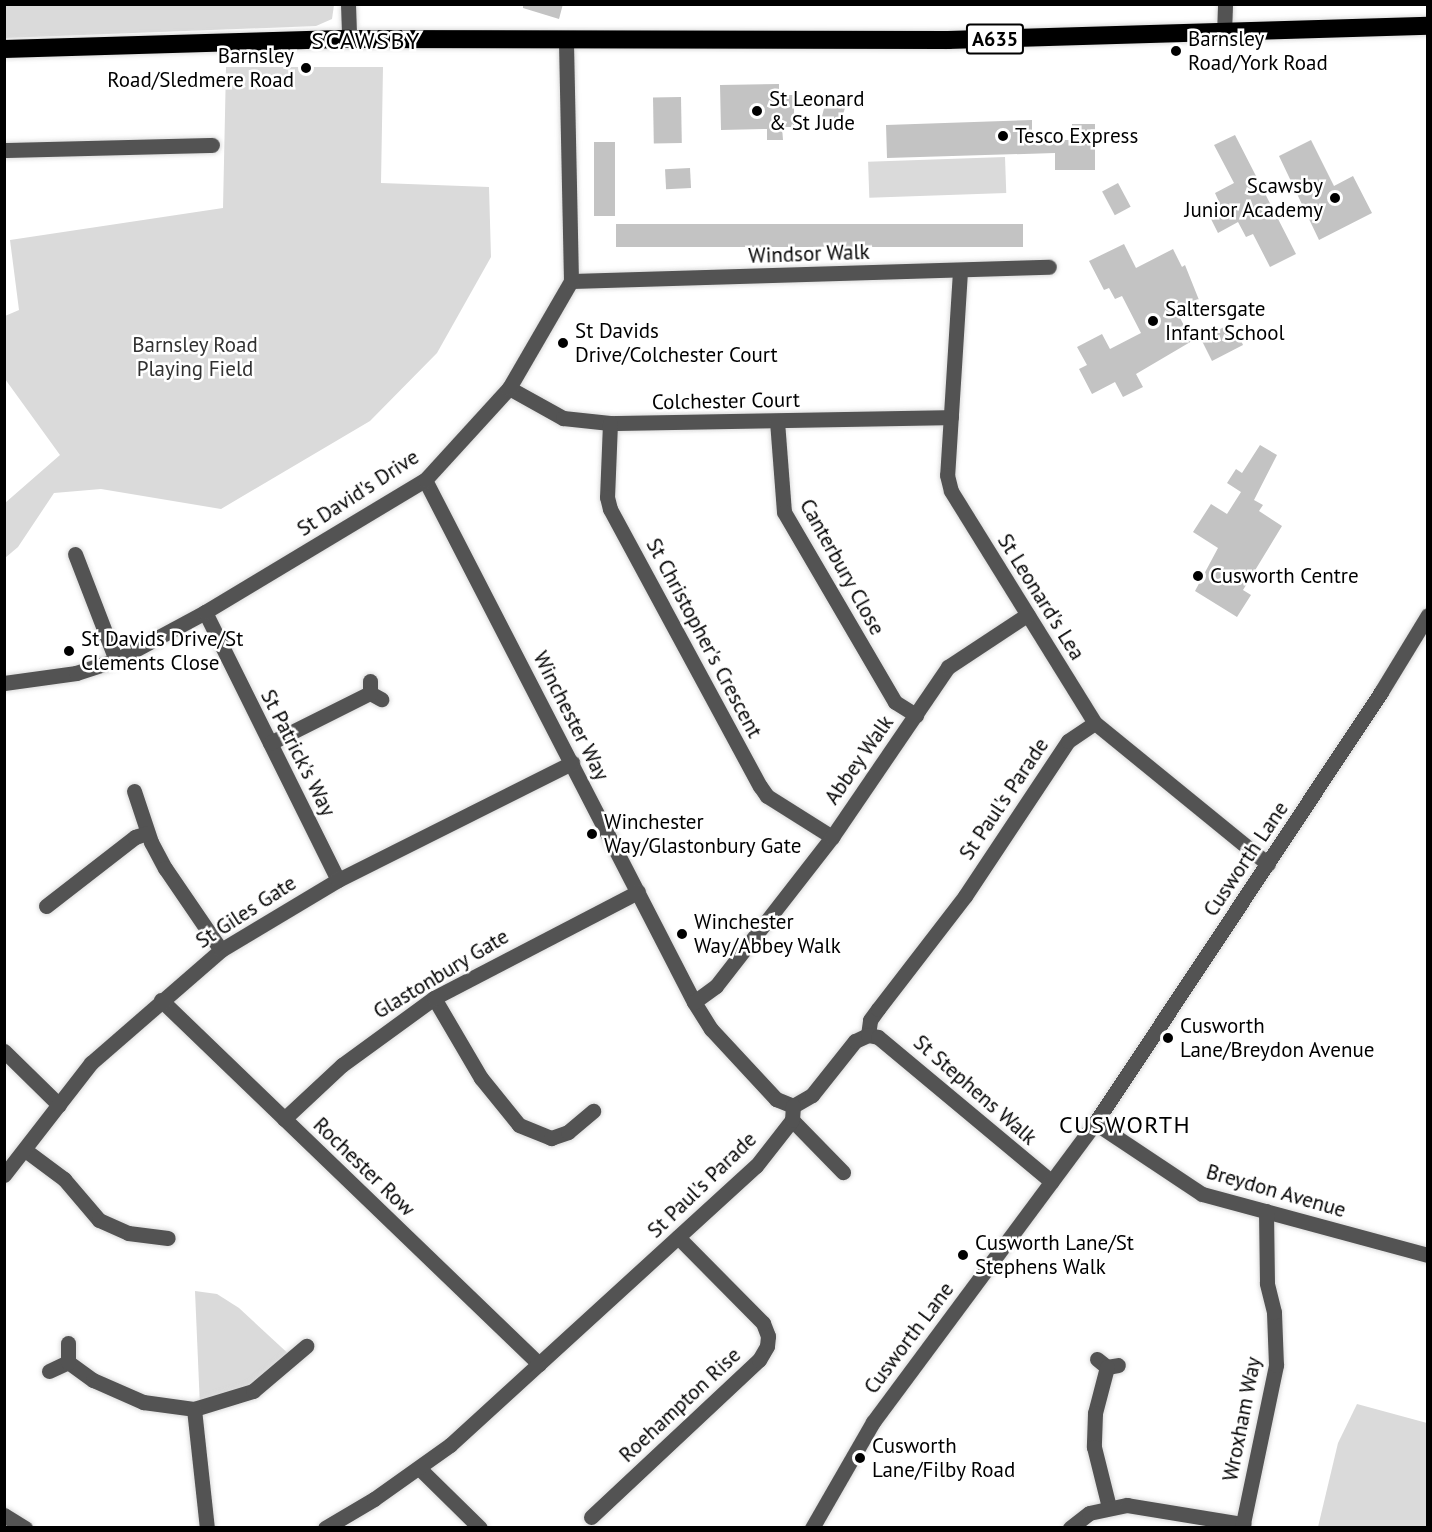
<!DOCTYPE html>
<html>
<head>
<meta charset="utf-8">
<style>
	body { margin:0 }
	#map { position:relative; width:1432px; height:1532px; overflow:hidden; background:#fff; font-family:"PT Sans",sans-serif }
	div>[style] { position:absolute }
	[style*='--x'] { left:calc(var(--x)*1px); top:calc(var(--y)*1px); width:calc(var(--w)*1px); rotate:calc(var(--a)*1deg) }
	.green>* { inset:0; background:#dadada; transform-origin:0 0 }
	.building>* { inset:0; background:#c3c3c3; transform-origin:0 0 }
	.roads { filter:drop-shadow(0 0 2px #dbdbdb) drop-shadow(0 0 2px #dbdbdb) }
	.minor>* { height:15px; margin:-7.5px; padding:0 7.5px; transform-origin:7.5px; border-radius:7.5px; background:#535353 }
	.highway>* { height:18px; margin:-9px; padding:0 9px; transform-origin:9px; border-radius:9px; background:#000 }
	.dots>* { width:16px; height:16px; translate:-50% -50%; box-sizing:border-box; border:3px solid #fff; border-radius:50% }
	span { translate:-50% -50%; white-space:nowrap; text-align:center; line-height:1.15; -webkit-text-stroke:5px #fff; paint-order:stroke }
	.shield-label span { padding:2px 4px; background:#fff; border:2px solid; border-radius:4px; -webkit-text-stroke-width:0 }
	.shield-label { font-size:20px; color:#000; font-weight:700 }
	.poi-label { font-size:21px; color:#000 }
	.left { translate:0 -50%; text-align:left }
	.right { translate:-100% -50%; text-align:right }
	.street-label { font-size:21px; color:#000 }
	.park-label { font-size:21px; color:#313131 }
	.quarter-label { font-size:24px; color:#000; letter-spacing:1.5px }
	.frame { position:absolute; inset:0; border:6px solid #000; pointer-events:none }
</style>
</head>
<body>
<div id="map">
	<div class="green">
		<i style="clip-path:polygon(4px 5px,5px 4px,334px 5px,332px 19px,316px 26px,5px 38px)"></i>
		<i style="clip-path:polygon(226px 67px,383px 67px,381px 183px,489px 187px,491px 257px,437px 353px,370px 421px,221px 509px,101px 489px,54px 493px,18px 547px,5px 558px,5px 503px,60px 455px,5px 379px,5px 316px,19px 310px,10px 240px,223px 208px)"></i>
		<i style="left:1005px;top:157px;width:36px;height:137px;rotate:88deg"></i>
		<i style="clip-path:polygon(195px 1291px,217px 1294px,239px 1308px,293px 1358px,280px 1372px,200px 1407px)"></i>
		<i style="clip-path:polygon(1357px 1404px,1427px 1423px,1427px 1527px,1318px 1527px,1338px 1443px)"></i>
	</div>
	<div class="building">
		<i style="clip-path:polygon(523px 4px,563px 4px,559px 19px,523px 8px)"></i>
		<i style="clip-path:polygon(779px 84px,779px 95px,794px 95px,794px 127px,782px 127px,783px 140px,767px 140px,767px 129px,721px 130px,720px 85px)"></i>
		<i style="left:681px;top:97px;width:46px;height:28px;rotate:89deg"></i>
		<i style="left:826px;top:101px;width:20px;height:23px;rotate:15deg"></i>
		<i style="clip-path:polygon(1032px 120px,1032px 140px,1072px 140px,1072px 124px,1095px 124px,1095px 170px,1055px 170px,1055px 153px,887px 158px,886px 125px)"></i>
		<i style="clip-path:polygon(1235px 135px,1296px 254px,1270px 267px,1253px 234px,1246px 237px,1238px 222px,1218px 233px,1211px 219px,1224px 213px,1215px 193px,1234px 183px,1214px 145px)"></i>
		<i style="clip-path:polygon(1311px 140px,1334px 186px,1353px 176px,1372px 213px,1319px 240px,1279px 156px)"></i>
		<i style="left:594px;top:142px;width:21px;height:74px"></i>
		<i style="left:690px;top:168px;width:20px;height:25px;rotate:87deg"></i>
		<i style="left:1118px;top:183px;width:27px;height:18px;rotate:62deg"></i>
		<i style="left:1023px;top:224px;width:23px;height:407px;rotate:90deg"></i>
		<i style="clip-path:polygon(1124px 244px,1136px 268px,1173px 249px,1182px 267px,1185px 265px,1199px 300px,1177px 312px,1192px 341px,1136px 374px,1143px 387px,1123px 397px,1115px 382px,1092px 394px,1079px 369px,1087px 365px,1077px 347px,1102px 334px,1110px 349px,1141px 333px,1122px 296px,1115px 299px,1109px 288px,1104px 290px,1089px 261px)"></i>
		<i style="clip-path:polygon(1228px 325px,1231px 330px,1235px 327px,1243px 345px,1212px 361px,1201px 339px)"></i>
		<i style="clip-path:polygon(1260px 445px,1277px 455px,1254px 500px,1263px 505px,1259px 511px,1282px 526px,1243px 590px,1251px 595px,1237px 617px,1195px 591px,1218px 548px,1193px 532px,1211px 504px,1227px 514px,1241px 492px,1227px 483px,1236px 469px,1242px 473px)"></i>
	</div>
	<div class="roads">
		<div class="minor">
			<i style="--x:348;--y:4;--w:35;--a:88"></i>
			<i style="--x:1224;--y:34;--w:30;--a:-88"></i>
			<i style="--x:4;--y:150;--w:208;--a:-1.4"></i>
			<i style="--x:960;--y:271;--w:204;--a:93.6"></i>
			<i style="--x:947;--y:475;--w:16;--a:76"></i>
			<i style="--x:951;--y:491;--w:273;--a:58.2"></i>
			<i style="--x:1095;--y:723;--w:223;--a:39.2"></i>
			<i style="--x:571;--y:281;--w:478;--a:-1.7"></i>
			<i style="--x:509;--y:388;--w:62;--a:29.1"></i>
			<i style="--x:563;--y:418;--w:47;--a:6.1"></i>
			<i style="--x:610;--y:423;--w:341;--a:-1"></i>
			<i style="--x:777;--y:421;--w:91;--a:85.6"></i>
			<i style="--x:784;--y:512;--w:220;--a:59.7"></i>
			<i style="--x:895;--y:702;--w:25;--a:32"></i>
			<i style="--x:610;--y:423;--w:74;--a:92.3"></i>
			<i style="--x:607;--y:497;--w:12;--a:76"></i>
			<i style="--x:610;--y:509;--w:315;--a:61.6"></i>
			<i style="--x:760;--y:786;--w:12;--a:55"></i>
			<i style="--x:767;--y:796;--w:77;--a:32.2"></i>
			<i style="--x:425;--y:480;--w:587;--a:62.74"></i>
			<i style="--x:694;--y:1002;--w:32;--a:58"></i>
			<i style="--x:711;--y:1029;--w:96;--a:47.1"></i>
			<i style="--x:776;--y:1099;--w:18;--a:22"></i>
			<i style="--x:75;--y:554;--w:114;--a:68.9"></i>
			<i style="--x:205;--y:612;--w:299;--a:63.6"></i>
			<i style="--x:370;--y:681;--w:12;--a:90"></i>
			<i style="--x:370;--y:693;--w:13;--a:29"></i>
			<i style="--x:4;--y:683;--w:73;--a:-7.9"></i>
			<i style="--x:76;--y:673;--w:42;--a:-18"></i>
			<i style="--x:116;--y:660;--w:101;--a:-28.3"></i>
			<i style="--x:205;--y:612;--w:257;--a:-31"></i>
			<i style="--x:425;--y:480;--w:125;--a:-47.6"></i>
			<i style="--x:509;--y:388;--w:124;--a:-59.9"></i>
			<i style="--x:571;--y:281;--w:242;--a:-91.2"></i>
			<i style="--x:270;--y:743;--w:112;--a:-26.6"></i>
			<i style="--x:134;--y:791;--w:54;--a:71.6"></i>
			<i style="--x:151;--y:842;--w:30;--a:62"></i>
			<i style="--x:165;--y:868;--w:99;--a:55.7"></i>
			<i style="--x:46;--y:906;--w:113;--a:-37.8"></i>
			<i style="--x:135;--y:837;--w:13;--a:-18"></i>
			<i style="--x:434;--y:998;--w:93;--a:59.6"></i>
			<i style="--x:481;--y:1078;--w:60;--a:51"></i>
			<i style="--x:519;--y:1125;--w:35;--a:22"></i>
			<i style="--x:551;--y:1138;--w:18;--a:-19"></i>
			<i style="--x:568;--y:1132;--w:33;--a:-40"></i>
			<i style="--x:161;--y:1000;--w:525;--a:43.92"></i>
			<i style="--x:694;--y:1002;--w:27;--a:-36"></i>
			<i style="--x:716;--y:986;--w:189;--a:-52.1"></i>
			<i style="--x:832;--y:837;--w:206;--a:-55.7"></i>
			<i style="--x:948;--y:667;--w:95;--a:-33.4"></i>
			<i style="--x:868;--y:1035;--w:15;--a:-82"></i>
			<i style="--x:870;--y:1020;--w:14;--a:-54"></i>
			<i style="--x:878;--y:1009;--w:143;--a:-52.4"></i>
			<i style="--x:965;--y:896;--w:186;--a:-56.4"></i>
			<i style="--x:1068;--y:741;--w:32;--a:-34"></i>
			<i style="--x:4;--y:1051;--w:77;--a:44.5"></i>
			<i style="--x:793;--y:1106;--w:22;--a:-30"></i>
			<i style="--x:812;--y:1095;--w:69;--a:-51.5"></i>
			<i style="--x:855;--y:1041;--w:14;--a:-25"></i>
			<i style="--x:868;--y:1035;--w:10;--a:11"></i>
			<i style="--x:878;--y:1037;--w:226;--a:39.8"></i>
			<i style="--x:284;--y:1119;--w:79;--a:-43"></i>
			<i style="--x:342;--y:1065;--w:114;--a:-36.1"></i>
			<i style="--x:434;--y:998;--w:230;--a:-27.5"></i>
			<i style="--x:792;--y:1120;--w:73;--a:45.6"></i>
			<i style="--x:1095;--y:1123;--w:128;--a:33.6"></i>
			<i style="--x:1202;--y:1194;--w:234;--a:15.1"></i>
			<i style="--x:25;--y:1150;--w:49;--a:36.6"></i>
			<i style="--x:64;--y:1179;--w:54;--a:49.5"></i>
			<i style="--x:99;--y:1220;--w:32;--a:24"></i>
			<i style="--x:128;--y:1233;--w:40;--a:7.1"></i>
			<i style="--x:4;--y:1175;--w:142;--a:-52.2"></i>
			<i style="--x:91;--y:1063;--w:172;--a:-41"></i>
			<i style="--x:221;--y:950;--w:136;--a:-30.9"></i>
			<i style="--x:338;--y:880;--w:262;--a:-26.6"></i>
			<i style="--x:1097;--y:1359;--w:13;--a:39"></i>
			<i style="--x:1107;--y:1367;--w:11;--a:-10"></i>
			<i style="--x:68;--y:1362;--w:31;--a:36"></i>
			<i style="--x:93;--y:1380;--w:55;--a:23.7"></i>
			<i style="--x:143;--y:1402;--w:51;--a:7.8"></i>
			<i style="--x:194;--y:1409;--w:62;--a:-17"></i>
			<i style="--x:253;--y:1391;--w:70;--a:-40.3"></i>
			<i style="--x:1107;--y:1367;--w:48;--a:104.6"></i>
			<i style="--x:1095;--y:1413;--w:34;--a:92"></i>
			<i style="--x:1094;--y:1447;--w:62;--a:76"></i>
			<i style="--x:49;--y:1371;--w:21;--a:-25"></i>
			<i style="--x:68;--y:1362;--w:19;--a:-90"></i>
			<i style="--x:194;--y:1409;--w:120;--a:83.8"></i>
			<i style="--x:420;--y:1469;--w:84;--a:44.5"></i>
			<i style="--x:4;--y:1515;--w:25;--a:32"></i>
			<i style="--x:591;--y:1517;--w:230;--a:-43.1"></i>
			<i style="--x:759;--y:1360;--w:16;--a:-60"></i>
			<i style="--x:767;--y:1346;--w:10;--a:-84"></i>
			<i style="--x:768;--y:1336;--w:14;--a:-111"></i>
			<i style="--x:763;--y:1323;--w:121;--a:-134.7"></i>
			<i style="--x:325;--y:1528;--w:57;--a:-30.6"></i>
			<i style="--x:374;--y:1499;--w:93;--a:-35.4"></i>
			<i style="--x:450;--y:1445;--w:414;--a:-42.4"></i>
			<i style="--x:756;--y:1166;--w:58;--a:-52"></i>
			<i style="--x:792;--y:1120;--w:14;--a:-86"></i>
			<i style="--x:812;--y:1528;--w:122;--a:-60.1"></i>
			<i style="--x:873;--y:1422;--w:372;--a:-53.4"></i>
			<i style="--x:1095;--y:1123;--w:517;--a:-56.43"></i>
			<i style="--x:1381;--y:692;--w:90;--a:-58.6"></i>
			<i style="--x:1070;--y:1528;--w:24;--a:-38"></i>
			<i style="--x:1089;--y:1513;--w:39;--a:-12"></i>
			<i style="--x:1127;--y:1505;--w:118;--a:9.3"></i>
			<i style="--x:1242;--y:1528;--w:167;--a:-78.2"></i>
			<i style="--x:1276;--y:1365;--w:53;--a:-92.2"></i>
			<i style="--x:1274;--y:1312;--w:30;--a:-104"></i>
			<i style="--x:1267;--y:1283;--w:72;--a:-90.8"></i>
		</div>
		<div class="highway">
			<i style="--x:4;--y:49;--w:345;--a:-1.7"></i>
			<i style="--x:349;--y:39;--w:599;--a:0.1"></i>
			<i style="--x:948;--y:40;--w:480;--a:-1.7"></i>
		</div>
	</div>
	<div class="dots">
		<i style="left:1176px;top:51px;background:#000"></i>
		<i style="left:306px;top:68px;background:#000"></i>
		<i style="left:757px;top:111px;background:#000"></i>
		<i style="left:1003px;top:136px;background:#000"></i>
		<i style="left:1335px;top:198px;background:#000"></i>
		<i style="left:1153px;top:321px;background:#000"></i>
		<i style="left:563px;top:343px;background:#000"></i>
		<i style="left:1198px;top:576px;background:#000"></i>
		<i style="left:69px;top:651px;background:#000"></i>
		<i style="left:592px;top:834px;background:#000"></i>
		<i style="left:682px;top:934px;background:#000"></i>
		<i style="left:1168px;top:1038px;background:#000"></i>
		<i style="left:963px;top:1255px;background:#000"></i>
		<i style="left:860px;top:1458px;background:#000"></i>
	</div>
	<div class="shield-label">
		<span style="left:995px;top:39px">A635</span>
	</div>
	<div class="poi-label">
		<span class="left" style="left:1188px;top:51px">Barnsley<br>Road/York Road</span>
		<span class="right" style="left:294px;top:68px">Barnsley<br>Road/Sledmere Road</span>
		<span class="left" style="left:769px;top:111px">St Leonard<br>&amp; St Jude</span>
		<span class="left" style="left:1015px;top:136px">Tesco Express</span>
		<span class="right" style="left:1323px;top:198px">Scawsby<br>Junior Academy</span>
		<span class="left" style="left:1165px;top:321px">Saltersgate<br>Infant School</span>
		<span class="left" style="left:575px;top:343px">St Davids<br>Drive/Colchester Court</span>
		<span class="left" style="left:1210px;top:576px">Cusworth Centre</span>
		<span class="left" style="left:81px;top:651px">St Davids Drive/St<br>Clements Close</span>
		<span class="left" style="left:604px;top:834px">Winchester<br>Way/Glastonbury Gate</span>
		<span class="left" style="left:694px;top:934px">Winchester<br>Way/Abbey Walk</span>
		<span class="left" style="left:1180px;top:1038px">Cusworth<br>Lane/Breydon Avenue</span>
		<span class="left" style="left:975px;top:1255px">Cusworth Lane/St<br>Stephens Walk</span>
		<span class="left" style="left:872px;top:1458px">Cusworth<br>Lane/Filby Road</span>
	</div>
	<div class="street-label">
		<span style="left:809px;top:254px;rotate:-2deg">Windsor Walk</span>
		<span style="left:726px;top:401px;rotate:-1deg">Colchester Court</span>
		<span style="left:358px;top:493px;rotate:-33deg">St David's Drive</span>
		<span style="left:842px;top:567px;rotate:61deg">Canterbury Close</span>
		<span style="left:1041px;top:597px;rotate:58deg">St Leonard's Lea</span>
		<span style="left:704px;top:638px;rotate:62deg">St Christopher's Crescent</span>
		<span style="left:571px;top:716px;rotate:63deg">Winchester Way</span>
		<span style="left:298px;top:753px;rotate:63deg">St Patrick's Way</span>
		<span style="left:859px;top:760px;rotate:-55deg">Abbey Walk</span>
		<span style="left:1004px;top:799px;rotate:-56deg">St Paul's Parade</span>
		<span style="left:1246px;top:859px;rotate:-56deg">Cusworth Lane</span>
		<span style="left:246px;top:912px;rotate:-33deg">St Giles Gate</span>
		<span style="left:441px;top:974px;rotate:-31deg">Glastonbury Gate</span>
		<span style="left:975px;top:1090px;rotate:41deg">St Stephens Walk</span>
		<span style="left:364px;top:1167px;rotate:44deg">Rochester Row</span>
		<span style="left:702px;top:1185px;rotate:-44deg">St Paul's Parade</span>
		<span style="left:1276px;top:1191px;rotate:16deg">Breydon Avenue</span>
		<span style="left:909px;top:1338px;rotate:-53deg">Cusworth Lane</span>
		<span style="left:680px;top:1405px;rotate:-43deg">Roehampton Rise</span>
		<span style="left:1242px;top:1419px;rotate:-79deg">Wroxham Way</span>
	</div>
	<div class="park-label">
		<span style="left:195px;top:357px">Barnsley Road<br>Playing Field</span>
	</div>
	<div class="quarter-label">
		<span style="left:366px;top:41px">SCAWSBY</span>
		<span style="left:1125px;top:1125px">CUSWORTH</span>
	</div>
	<div class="frame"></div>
</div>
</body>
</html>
